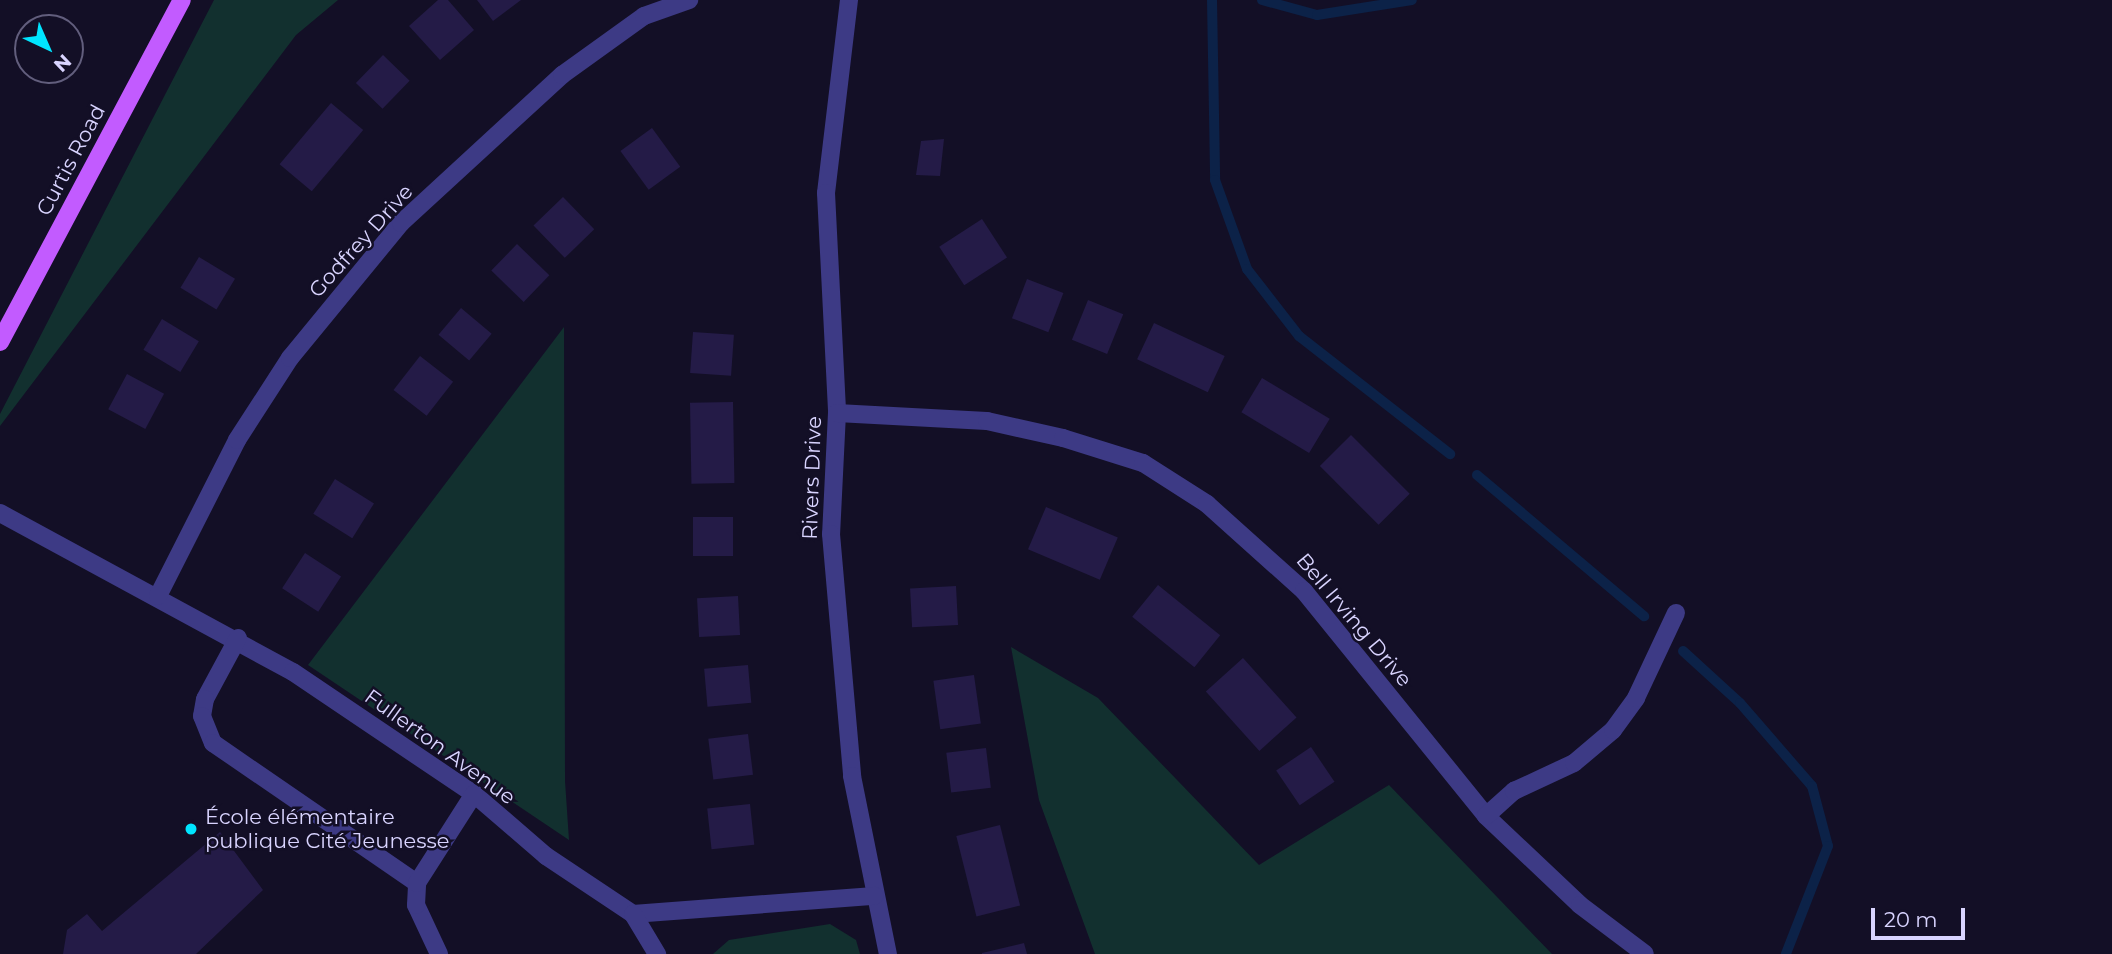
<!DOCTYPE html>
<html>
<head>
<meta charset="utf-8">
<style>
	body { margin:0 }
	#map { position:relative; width:2112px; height:954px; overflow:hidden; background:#130f26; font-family:Montserrat,sans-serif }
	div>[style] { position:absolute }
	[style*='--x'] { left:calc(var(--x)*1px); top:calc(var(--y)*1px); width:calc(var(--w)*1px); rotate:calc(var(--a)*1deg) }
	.green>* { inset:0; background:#12302f }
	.stream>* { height:10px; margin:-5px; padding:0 5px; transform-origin:5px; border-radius:5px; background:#0c2248 }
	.building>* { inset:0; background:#241b47; transform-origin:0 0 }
	.minor>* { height:18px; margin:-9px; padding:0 9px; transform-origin:9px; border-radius:9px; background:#3d3a85 }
	.major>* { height:18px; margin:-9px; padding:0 9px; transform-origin:9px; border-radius:9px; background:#c25bff }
	.dots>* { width:19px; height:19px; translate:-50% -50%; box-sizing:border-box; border:4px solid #130f26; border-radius:50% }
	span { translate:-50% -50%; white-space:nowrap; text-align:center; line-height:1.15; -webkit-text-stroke:5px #130f26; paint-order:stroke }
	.street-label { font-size:21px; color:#d9d4ff }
	.poi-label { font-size:21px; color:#d9d4ff }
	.left { translate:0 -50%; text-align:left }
	.north { position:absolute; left:14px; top:14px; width:70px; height:70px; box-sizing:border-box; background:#130f26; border:2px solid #625e7d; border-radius:50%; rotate:136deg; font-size:19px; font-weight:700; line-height:28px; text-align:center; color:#d9d4ff }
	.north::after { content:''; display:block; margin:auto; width:24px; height:32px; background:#00e5ff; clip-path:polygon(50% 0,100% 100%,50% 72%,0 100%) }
	.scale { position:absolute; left:1871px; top:908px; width:94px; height:32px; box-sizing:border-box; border:4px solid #d9d4ff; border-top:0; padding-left:9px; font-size:21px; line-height:24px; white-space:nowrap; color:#d9d4ff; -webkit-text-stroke:5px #130f26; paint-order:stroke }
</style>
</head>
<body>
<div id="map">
	<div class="green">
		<i style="clip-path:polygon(214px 0,338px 0,296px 35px,0 426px,0 414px)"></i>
		<i style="clip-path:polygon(564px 327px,565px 781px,569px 840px,308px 665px)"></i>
		<i style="clip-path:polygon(1011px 647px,1098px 698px,1259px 865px,1389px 785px,1552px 954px,1095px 954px,1039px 800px)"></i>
		<i style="clip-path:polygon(830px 924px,856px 940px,860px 954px,713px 954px,729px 940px)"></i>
	</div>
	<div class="stream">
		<i style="--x:1212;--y:0;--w:180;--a:89"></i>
		<i style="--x:1215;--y:180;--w:95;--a:70.2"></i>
		<i style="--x:1247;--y:269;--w:85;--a:52.2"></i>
		<i style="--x:1299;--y:336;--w:192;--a:38"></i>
		<i style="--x:1262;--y:0;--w:57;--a:15.3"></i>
		<i style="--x:1317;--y:15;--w:96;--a:-9"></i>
		<i style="--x:1477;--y:475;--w:219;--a:40.2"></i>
		<i style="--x:1683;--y:651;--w:77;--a:42.4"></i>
		<i style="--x:1740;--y:703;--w:110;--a:49.1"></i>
		<i style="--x:1812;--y:786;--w:62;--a:75.1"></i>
		<i style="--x:1828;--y:846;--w:116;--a:111.3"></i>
	</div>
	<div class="building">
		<i style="clip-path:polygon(438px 0,448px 0,474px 30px,440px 60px,409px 26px)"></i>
		<i style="clip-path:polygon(477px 0,521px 0,493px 21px)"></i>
		<i style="left:383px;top:55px;width:37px;height:39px;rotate:44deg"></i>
		<i style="left:331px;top:103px;width:42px;height:80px;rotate:40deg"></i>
		<i style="left:652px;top:128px;width:48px;height:39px;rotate:54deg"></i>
		<i style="clip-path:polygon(944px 139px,940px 176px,916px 175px,921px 141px)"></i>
		<i style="left:563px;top:197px;width:45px;height:41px;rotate:46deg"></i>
		<i style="left:982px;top:219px;width:46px;height:51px;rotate:57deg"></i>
		<i style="left:517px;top:244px;width:45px;height:37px;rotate:44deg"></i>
		<i style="left:199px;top:257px;width:42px;height:36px;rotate:31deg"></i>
		<i style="left:1027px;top:279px;width:39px;height:42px;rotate:21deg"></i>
		<i style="left:1088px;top:300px;width:38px;height:43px;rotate:22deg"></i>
		<i style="left:461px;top:308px;width:40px;height:35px;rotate:40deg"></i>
		<i style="left:162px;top:319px;width:43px;height:36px;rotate:31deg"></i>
		<i style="left:1154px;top:323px;width:78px;height:40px;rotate:25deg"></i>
		<i style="left:693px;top:332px;width:41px;height:41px;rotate:4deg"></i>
		<i style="left:420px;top:356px;width:42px;height:43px;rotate:38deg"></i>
		<i style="left:127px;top:374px;width:42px;height:40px;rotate:28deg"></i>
		<i style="left:1262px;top:378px;width:79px;height:40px;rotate:31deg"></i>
		<i style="left:733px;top:402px;width:81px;height:43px;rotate:89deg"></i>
		<i style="left:1351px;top:435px;width:83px;height:44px;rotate:45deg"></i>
		<i style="left:335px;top:479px;width:46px;height:41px;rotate:32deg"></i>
		<i style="left:1046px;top:507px;width:78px;height:46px;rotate:23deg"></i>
		<i style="left:733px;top:517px;width:39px;height:40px;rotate:90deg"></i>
		<i style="left:305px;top:553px;width:43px;height:42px;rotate:33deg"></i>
		<i style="left:1158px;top:585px;width:80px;height:41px;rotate:39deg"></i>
		<i style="left:956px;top:586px;width:39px;height:46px;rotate:87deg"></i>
		<i style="left:738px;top:596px;width:39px;height:41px;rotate:87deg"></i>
		<i style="left:1243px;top:658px;width:80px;height:50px;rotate:48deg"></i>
		<i style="left:748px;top:665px;width:38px;height:44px;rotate:85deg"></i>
		<i style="left:974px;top:675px;width:49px;height:41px;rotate:82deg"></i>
		<i style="left:748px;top:734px;width:41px;height:40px;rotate:83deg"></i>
		<i style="left:1311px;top:747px;width:42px;height:42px;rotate:56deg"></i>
		<i style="left:986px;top:748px;width:40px;height:40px;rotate:83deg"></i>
		<i style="left:750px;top:804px;width:41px;height:43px;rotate:84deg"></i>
		<i style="left:1000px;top:825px;width:83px;height:45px;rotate:76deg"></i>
		<i style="clip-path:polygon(220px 832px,263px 890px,196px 954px,63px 954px,67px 930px,87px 914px,102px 931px)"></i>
		<i style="clip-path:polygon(1024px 943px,1027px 954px,982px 954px,982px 953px)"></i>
	</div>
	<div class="minor">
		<i style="--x:849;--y:0;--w:194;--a:96.8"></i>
		<i style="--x:826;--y:193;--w:220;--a:87.1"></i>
		<i style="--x:837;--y:413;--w:121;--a:92.8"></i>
		<i style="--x:831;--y:534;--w:243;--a:85"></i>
		<i style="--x:852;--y:776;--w:182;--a:78.6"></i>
		<i style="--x:837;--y:413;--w:150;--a:3.1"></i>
		<i style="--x:987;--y:421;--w:78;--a:12.6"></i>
		<i style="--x:1063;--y:438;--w:84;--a:17.4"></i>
		<i style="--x:1143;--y:463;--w:76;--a:32.6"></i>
		<i style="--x:1207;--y:504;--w:130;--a:41.9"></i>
		<i style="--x:1304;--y:591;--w:289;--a:51"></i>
		<i style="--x:1486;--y:816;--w:129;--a:43.4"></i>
		<i style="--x:1580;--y:905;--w:81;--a:37"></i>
		<i style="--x:0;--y:513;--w:333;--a:28.5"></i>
		<i style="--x:293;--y:672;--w:218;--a:34"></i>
		<i style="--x:474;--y:794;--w:95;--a:40.7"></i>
		<i style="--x:546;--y:856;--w:105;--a:33.7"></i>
		<i style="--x:633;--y:914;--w:242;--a:-4.3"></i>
		<i style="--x:158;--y:596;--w:175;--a:-63.1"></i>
		<i style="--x:237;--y:440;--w:98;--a:-57.1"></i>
		<i style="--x:290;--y:358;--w:175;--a:-50.6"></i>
		<i style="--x:401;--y:223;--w:219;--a:-42.6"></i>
		<i style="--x:562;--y:75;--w:101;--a:-35.7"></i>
		<i style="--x:644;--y:16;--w:48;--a:-19.6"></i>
		<i style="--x:238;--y:638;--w:69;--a:118.4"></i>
		<i style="--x:205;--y:699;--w:17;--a:100"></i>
		<i style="--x:202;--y:716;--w:29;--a:68"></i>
		<i style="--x:213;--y:743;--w:247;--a:34.5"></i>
		<i style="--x:1486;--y:816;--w:38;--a:-42"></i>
		<i style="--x:1514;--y:791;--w:66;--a:-25"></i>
		<i style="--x:1574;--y:763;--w:51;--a:-40.2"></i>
		<i style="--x:1613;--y:730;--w:39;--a:-54"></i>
		<i style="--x:1636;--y:698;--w:94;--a:-64.8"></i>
		<i style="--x:633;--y:914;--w:47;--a:59"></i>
		<i style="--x:439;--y:954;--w:54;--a:-115.1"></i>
		<i style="--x:416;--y:905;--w:22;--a:-87"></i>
		<i style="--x:417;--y:883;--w:106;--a:-57.4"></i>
	</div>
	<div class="major">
		<i style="--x:0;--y:342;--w:387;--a:-62"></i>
	</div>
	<div class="dots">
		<i style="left:191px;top:829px;background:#00e5ff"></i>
	</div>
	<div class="street-label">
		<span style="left:71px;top:160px;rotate:-62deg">Curtis Road</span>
		<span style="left:361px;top:241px;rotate:-48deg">Godfrey Drive</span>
		<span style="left:812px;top:478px;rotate:-88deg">Rivers Drive</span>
		<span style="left:1354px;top:620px;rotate:50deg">Bell Irving Drive</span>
		<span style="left:440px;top:747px;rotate:36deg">Fullerton Avenue</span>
	</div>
	<div class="poi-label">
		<span class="left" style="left:205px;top:829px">École élémentaire<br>publique Cité Jeunesse</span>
	</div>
	<div class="north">N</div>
	<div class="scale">20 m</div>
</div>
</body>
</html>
